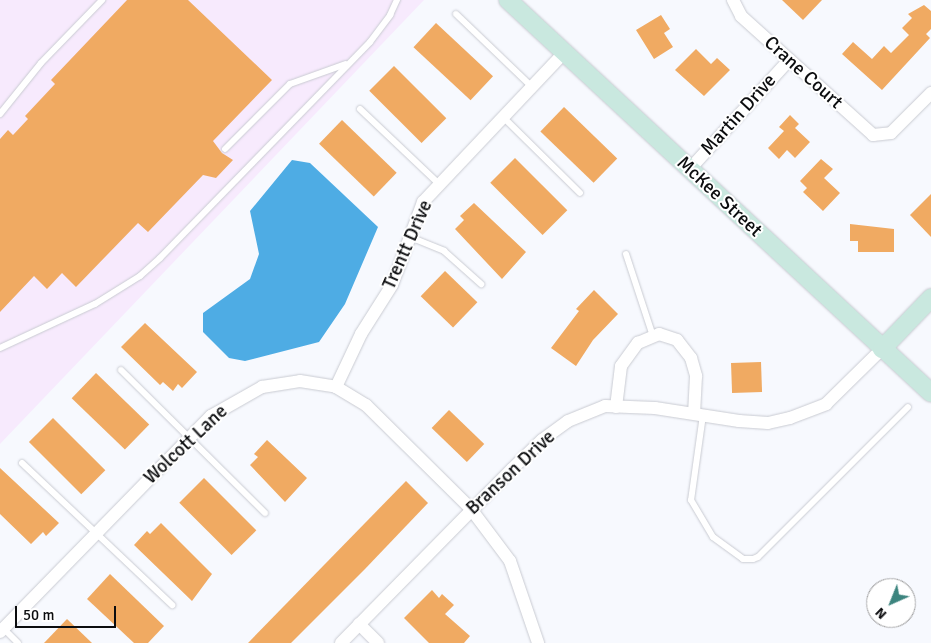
<!DOCTYPE html>
<html>
<head>
<meta charset="utf-8">
<style>
	body { margin:0 }
	#map { position:relative; width:931px; height:643px; overflow:hidden; background:#f7f9fe; font-family:Signika,sans-serif }
	div>[style] { position:absolute }
	[style*='--x'] { left:calc(var(--x)*1px); top:calc(var(--y)*1px); width:calc(var(--w)*1px); rotate:calc(var(--a)*1deg) }
	.commercial>* { inset:0; background:#f7eafd }
	.water>* { inset:0; background:#4eace4 }
	.building>* { inset:0; background:#f0aa62; transform-origin:0 0 }
	.roads { filter:drop-shadow(0 0 1px #c9cbd2) drop-shadow(0 0 1px #c9cbd2) }
	.lane>* { height:6px; margin:-3px; padding:0 3px; transform-origin:3px; border-radius:3px; background:#fff }
	.street>* { height:12px; margin:-6px; padding:0 6px; transform-origin:6px; border-radius:6px; background:#fff }
	.secondary>* { height:18px; margin:-9px; padding:0 9px; transform-origin:9px; border-radius:9px; background:#c9e8df }
	span { translate:-50% -50%; white-space:nowrap; text-align:center; line-height:1.15; -webkit-text-stroke:4px #fff; paint-order:stroke }
	.street-label { font-size:19px; color:#0c0d0f }
	.north { position:absolute; left:866px; top:578px; width:50px; height:50px; box-sizing:border-box; background:#fff; border:1px solid #9e9e9f; border-radius:50%; rotate:224deg; font-size:14px; font-weight:700; line-height:20px; text-align:center; color:#0c0d0f }
	.north::after { content:''; display:block; margin:auto; width:18px; height:22px; background:#3c847e; clip-path:polygon(50% 0,100% 100%,50% 72%,0 100%) }
	.scale { position:absolute; left:15px; top:606px; width:101px; height:22px; box-sizing:border-box; border:2px solid #0c0d0f; border-top:0; padding-left:6px; font-size:15px; line-height:18px; white-space:nowrap; color:#0c0d0f; -webkit-text-stroke:4px #fff; paint-order:stroke }
</style>
</head>
<body>
<div id="map">
	<div class="commercial">
		<i style="clip-path:polygon(0 0,424px 0,0 444px)"></i>
	</div>
	<div class="water">
		<i style="clip-path:polygon(292px 160px,310px 163px,378px 227px,345px 304px,319px 342px,245px 361px,229px 358px,203px 332px,203px 313px,250px 279px,259px 254px,250px 211px)"></i>
	</div>
	<div class="building">
		<i style="clip-path:polygon(127px 0,188px 0,272px 80px,213px 141px,222px 153px,233px 160px,216px 178px,203px 175px,148px 232px,138px 223px,76px 287px,62px 273px,47px 289px,34px 276px,0 312px,0 139px,8px 130px,13px 135px,28px 119px,25px 116px,55px 84px,51px 80px)"></i>
		<i style="clip-path:polygon(782px 0,822px 0,803px 20px)"></i>
		<i style="clip-path:polygon(924px 5px,931px 11px,931px 29px,926px 34px,930px 38px,882px 90px,842px 54px,853px 42px,872px 59px,884px 46px,891px 53px,909px 35px,902px 28px,912px 18px,908px 14px)"></i>
		<i style="clip-path:polygon(661px 15px,670px 29px,664px 33px,673px 47px,654px 59px,636px 30px)"></i>
		<i style="left:436px;top:23px;width:78px;height:33px;rotate:43deg"></i>
		<i style="clip-path:polygon(696px 49px,711px 64px,717px 58px,730px 70px,704px 96px,675px 70px)"></i>
		<i style="left:394px;top:66px;width:74px;height:35px;rotate:45deg"></i>
		<i style="left:564px;top:107px;width:74px;height:34px;rotate:44deg"></i>
		<i style="clip-path:polygon(790px 115px,799px 124px,795px 128px,810px 142px,795px 158px,787px 150px,779px 159px,768px 148px,784px 131px,779px 127px)"></i>
		<i style="left:342px;top:120px;width:76px;height:33px;rotate:44deg"></i>
		<i style="left:515px;top:158px;width:74px;height:35px;rotate:45deg"></i>
		<i style="clip-path:polygon(821px 159px,833px 169px,824px 178px,840px 193px,823px 211px,803px 192px,807px 188px,800px 181px)"></i>
		<i style="clip-path:polygon(931px 194px,931px 237px,910px 215px)"></i>
		<i style="clip-path:polygon(474px 203px,526px 252px,502px 279px,455px 229px,464px 220px,460px 216px)"></i>
		<i style="clip-path:polygon(850px 224px,894px 229px,894px 252px,858px 252px,858px 241px,850px 241px)"></i>
		<i style="left:445px;top:271px;width:45px;height:35px;rotate:44deg"></i>
		<i style="clip-path:polygon(594px 290px,618px 314px,593px 340px,576px 366px,551px 348px,579px 311px,576px 309px)"></i>
		<i style="clip-path:polygon(145px 323px,197px 372px,182px 388px,178px 384px,173px 391px,163px 382px,160px 385px,121px 347px)"></i>
		<i style="left:761px;top:362px;width:30px;height:30px;rotate:88deg"></i>
		<i style="left:96px;top:373px;width:74px;height:35px;rotate:44deg"></i>
		<i style="left:449px;top:410px;width:49px;height:25px;rotate:44deg"></i>
		<i style="left:53px;top:418px;width:74px;height:34px;rotate:45deg"></i>
		<i style="clip-path:polygon(267px 440px,307px 478px,285px 502px,250px 465px,258px 457px,254px 454px)"></i>
		<i style="clip-path:polygon(0 468px,59px 523px,46px 536px,43px 532px,31px 544px,0 514px)"></i>
		<i style="left:204px;top:478px;width:74px;height:35px;rotate:45deg"></i>
		<i style="clip-path:polygon(406px 481px,428px 503px,365px 569px,291px 643px,248px 643px)"></i>
		<i style="clip-path:polygon(161px 523px,212px 574px,192px 601px,134px 545px,147px 531px,150px 534px)"></i>
		<i style="clip-path:polygon(110px 574px,164px 626px,148px 643px,134px 643px,87px 599px)"></i>
		<i style="clip-path:polygon(432px 590px,439px 598px,442px 594px,454px 605px,445px 614px,470px 636px,464px 643px,429px 643px,404px 618px)"></i>
		<i style="clip-path:polygon(67px 619px,92px 643px,44px 643px)"></i>
	</div>
	<div class="roads">
		<div class="lane">
			<i style="--x:456;--y:14;--w:105;--a:43.8"></i>
			<i style="--x:360;--y:109;--w:109;--a:43.5"></i>
			<i style="--x:0;--y:114;--w:65;--a:-51.2"></i>
			<i style="--x:41;--y:63;--w:88;--a:-45.9"></i>
			<i style="--x:503;--y:117;--w:108;--a:44.6"></i>
			<i style="--x:225;--y:149;--w:92;--a:-45"></i>
			<i style="--x:290;--y:84;--w:59;--a:-19.7"></i>
			<i style="--x:410;--y:237;--w:37;--a:22"></i>
			<i style="--x:444;--y:251;--w:50;--a:41.7"></i>
			<i style="--x:626;--y:254;--w:86;--a:71.8"></i>
			<i style="--x:0;--y:348;--w:105;--a:-24.9"></i>
			<i style="--x:95;--y:304;--w:53;--a:-31.9"></i>
			<i style="--x:140;--y:276;--w:27;--a:-42"></i>
			<i style="--x:160;--y:258;--w:301;--a:-45.8"></i>
			<i style="--x:370;--y:42;--w:34;--a:-53"></i>
			<i style="--x:390;--y:15;--w:17;--a:-65"></i>
			<i style="--x:121;--y:370;--w:203;--a:44.8"></i>
			<i style="--x:703;--y:415;--w:86;--a:98"></i>
			<i style="--x:691;--y:500;--w:43;--a:59.3"></i>
			<i style="--x:713;--y:537;--w:37;--a:36"></i>
			<i style="--x:743;--y:559;--w:10;--a:0"></i>
			<i style="--x:753;--y:559;--w:5;--a:-22"></i>
			<i style="--x:758;--y:557;--w:212;--a:-45"></i>
			<i style="--x:22;--y:463;--w:207;--a:43.4"></i>
			<i style="--x:3;--y:628;--w:21;--a:45"></i>
		</div>
		<div class="street">
			<i style="--x:733;--y:0;--w:18;--a:63"></i>
			<i style="--x:741;--y:16;--w:178;--a:42"></i>
			<i style="--x:873;--y:135;--w:18;--a:-6"></i>
			<i style="--x:891;--y:133;--w:57;--a:-45"></i>
			<i style="--x:689;--y:170;--w:149;--a:-47.7"></i>
			<i style="--x:336;--y:387;--w:59;--a:-64.7"></i>
			<i style="--x:361;--y:334;--w:58;--a:-57.7"></i>
			<i style="--x:392;--y:285;--w:89;--a:-69.5"></i>
			<i style="--x:423;--y:202;--w:205;--a:-46.6"></i>
			<i style="--x:616;--y:407;--w:41;--a:-83"></i>
			<i style="--x:621;--y:366;--w:29;--a:-54"></i>
			<i style="--x:638;--y:343;--w:23;--a:-23"></i>
			<i style="--x:659;--y:334;--w:19;--a:18"></i>
			<i style="--x:677;--y:340;--w:23;--a:52"></i>
			<i style="--x:691;--y:358;--w:19;--a:74"></i>
			<i style="--x:696;--y:376;--w:37;--a:93"></i>
			<i style="--x:359;--y:624;--w:27;--a:45"></i>
			<i style="--x:0;--y:632;--w:302;--a:-45.7"></i>
			<i style="--x:211;--y:416;--w:59;--a:-29.6"></i>
			<i style="--x:262;--y:387;--w:38;--a:-9"></i>
			<i style="--x:300;--y:381;--w:36;--a:9"></i>
			<i style="--x:336;--y:387;--w:35;--a:31"></i>
			<i style="--x:366;--y:405;--w:148;--a:44.7"></i>
			<i style="--x:471;--y:509;--w:65;--a:53.1"></i>
			<i style="--x:510;--y:561;--w:87;--a:71.1"></i>
			<i style="--x:341;--y:643;--w:244;--a:-45.5"></i>
			<i style="--x:512;--y:469;--w:42;--a:-44"></i>
			<i style="--x:542;--y:440;--w:32;--a:-36"></i>
			<i style="--x:568;--y:421;--w:40;--a:-22"></i>
			<i style="--x:605;--y:406;--w:50;--a:2.3"></i>
			<i style="--x:655;--y:408;--w:85;--a:8.8"></i>
			<i style="--x:739;--y:421;--w:29;--a:4"></i>
			<i style="--x:768;--y:423;--w:23;--a:-13"></i>
			<i style="--x:790;--y:418;--w:39;--a:-21"></i>
			<i style="--x:826;--y:404;--w:78;--a:-44.5"></i>
		</div>
		<div class="secondary">
			<i style="--x:508;--y:0;--w:577;--a:42.89"></i>
			<i style="--x:882;--y:349;--w:71;--a:-46.1"></i>
		</div>
	</div>
	<div class="street-label">
		<span style="left:803px;top:73px;rotate:42deg">Crane Court</span>
		<span style="left:739px;top:115px;rotate:-48deg">Martin Drive</span>
		<span style="left:719px;top:197px;rotate:43deg">McKee Street</span>
		<span style="left:408px;top:245px;rotate:-66deg">Trentt Drive</span>
		<span style="left:186px;top:445px;rotate:-43deg">Wolcott Lane</span>
		<span style="left:511px;top:473px;rotate:-43deg">Branson Drive</span>
	</div>
	<div class="north">N</div>
	<div class="scale">50 m</div>
</div>
</body>
</html>
